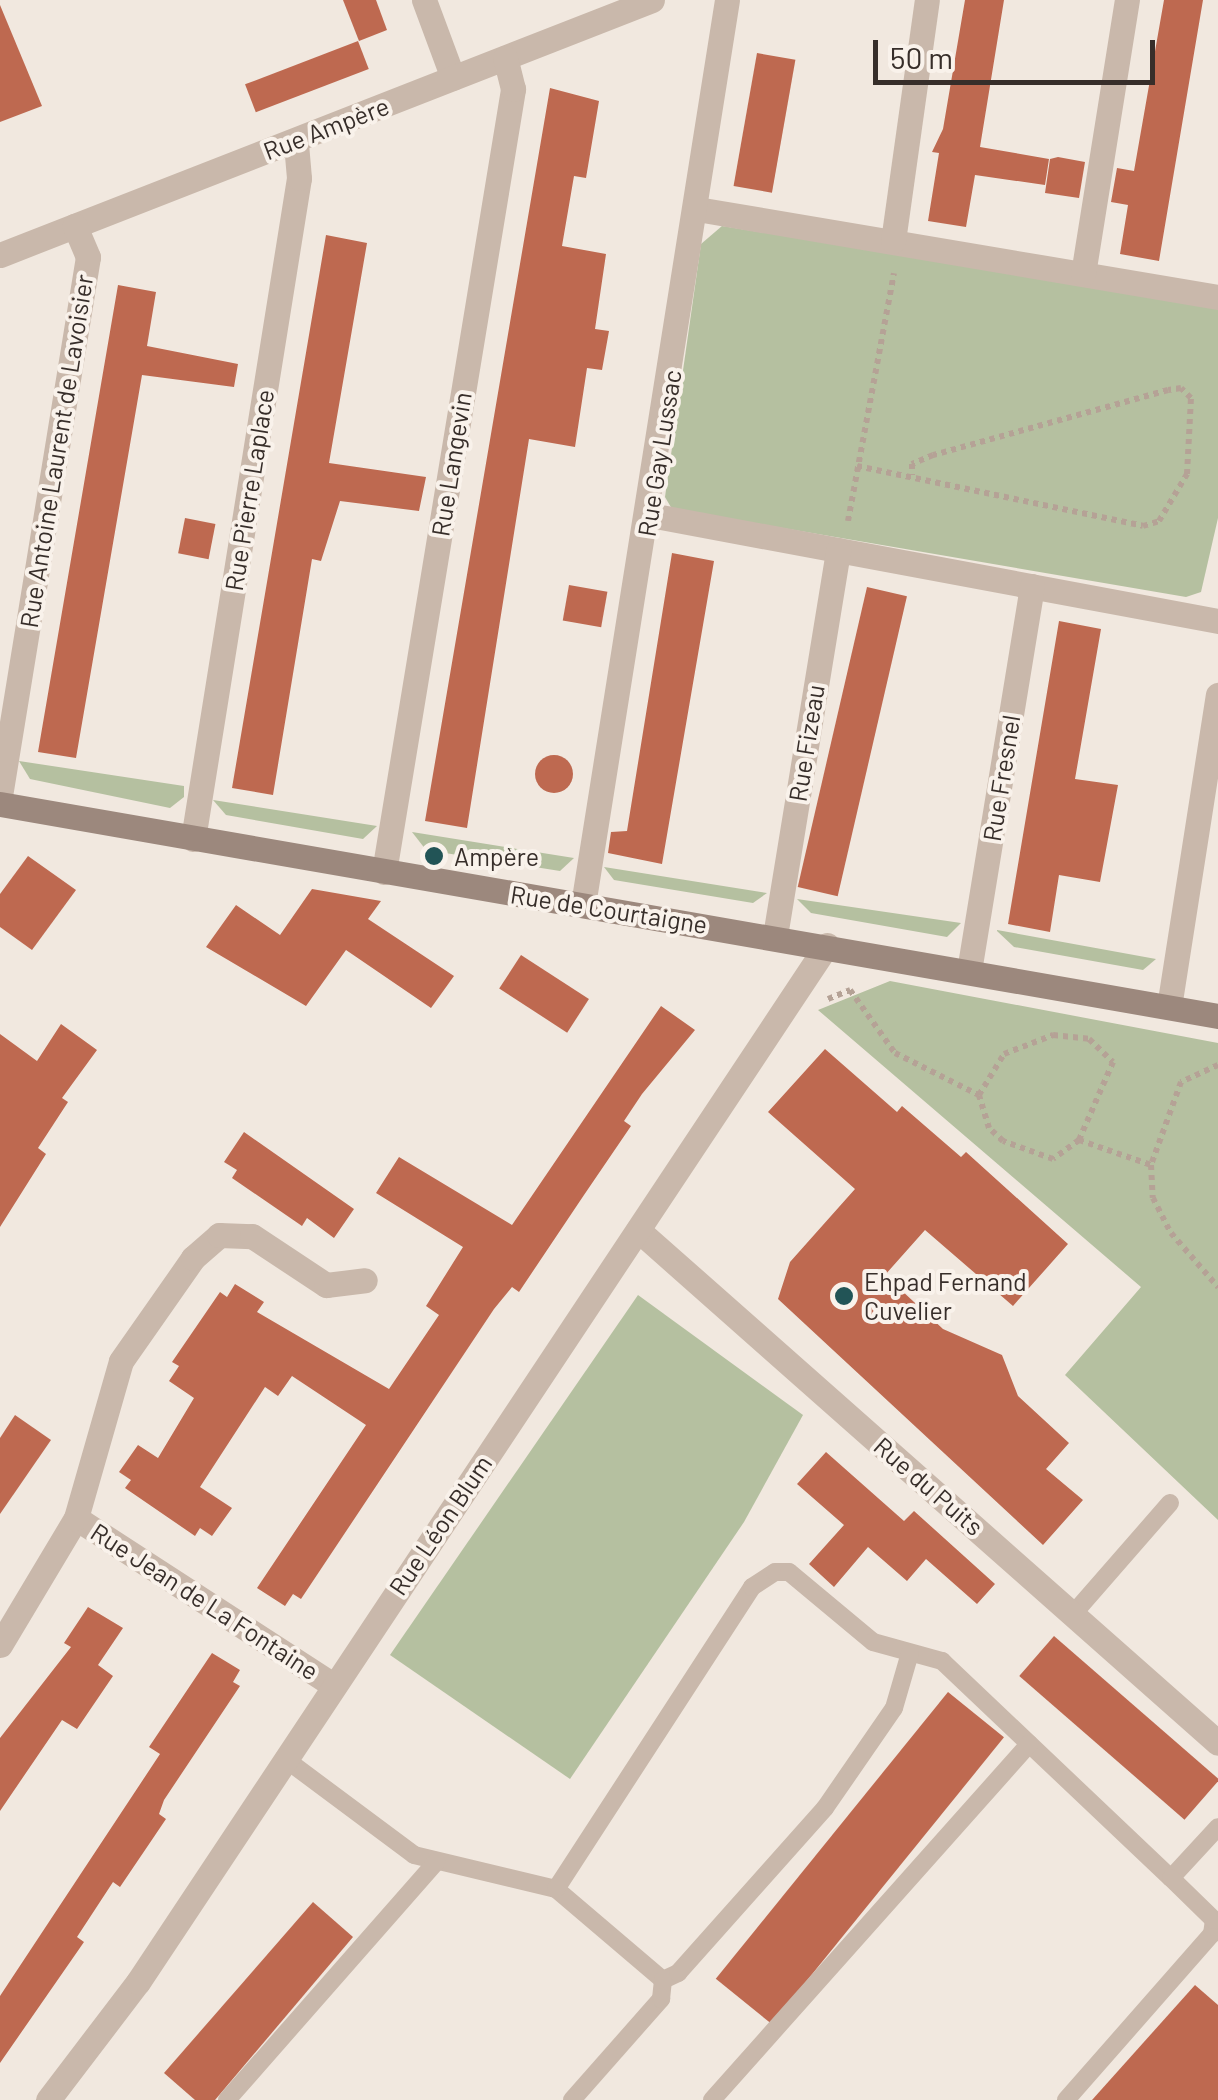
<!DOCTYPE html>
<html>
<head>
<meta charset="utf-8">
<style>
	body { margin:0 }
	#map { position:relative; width:1218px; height:2100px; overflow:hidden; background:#f1e8df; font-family:Barlow,sans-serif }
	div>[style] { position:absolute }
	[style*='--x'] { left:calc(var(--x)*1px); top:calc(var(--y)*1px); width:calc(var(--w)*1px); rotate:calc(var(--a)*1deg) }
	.green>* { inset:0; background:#b5c0a0 }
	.building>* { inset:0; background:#be6950; transform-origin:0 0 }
	.round { border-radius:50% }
	.path>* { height:6px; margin-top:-3px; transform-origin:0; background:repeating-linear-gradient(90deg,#b5a296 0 5px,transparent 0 10px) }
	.lane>* { height:18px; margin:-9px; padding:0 9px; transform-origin:9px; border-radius:9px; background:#c9b8ab }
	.street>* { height:25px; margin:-12.5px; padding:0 12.5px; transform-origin:12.5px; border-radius:12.5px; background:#c9b8ab }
	.secondary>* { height:25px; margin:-12.5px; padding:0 12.5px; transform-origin:12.5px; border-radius:12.5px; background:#9c887d }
	.dots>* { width:28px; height:28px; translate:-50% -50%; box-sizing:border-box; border:5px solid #f9f2eb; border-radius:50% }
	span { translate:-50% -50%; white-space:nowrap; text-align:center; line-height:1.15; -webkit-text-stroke:8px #f9f2eb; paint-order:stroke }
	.street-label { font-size:25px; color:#372e2a }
	.poi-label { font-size:25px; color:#372e2a }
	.left { translate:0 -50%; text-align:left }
	.scale { position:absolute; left:873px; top:40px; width:282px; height:45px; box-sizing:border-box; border:5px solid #372e2a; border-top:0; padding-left:12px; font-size:30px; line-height:35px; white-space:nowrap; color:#372e2a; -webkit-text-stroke:8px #f9f2eb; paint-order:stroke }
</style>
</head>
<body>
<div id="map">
	<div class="green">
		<i style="clip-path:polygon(722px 226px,1218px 305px,1218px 518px,1201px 592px,1186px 597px,672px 509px,665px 497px,701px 244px)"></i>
		<i style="clip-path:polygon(19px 761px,184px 786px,184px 797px,170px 808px,30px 779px)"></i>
		<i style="clip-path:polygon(213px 800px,377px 826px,363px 839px,226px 815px)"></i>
		<i style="clip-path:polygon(412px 832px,574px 858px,560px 871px,426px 850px)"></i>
		<i style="clip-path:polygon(604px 867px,767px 893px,753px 903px,614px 880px)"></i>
		<i style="clip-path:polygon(797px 899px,961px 923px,947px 937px,811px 913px)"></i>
		<i style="clip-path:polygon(997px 931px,997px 930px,1156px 959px,1143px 970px,1014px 947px)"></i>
		<i style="clip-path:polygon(890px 981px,1218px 1043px,1218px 1520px,1065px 1375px,1141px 1287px,818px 1010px)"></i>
		<i style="clip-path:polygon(638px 1295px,803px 1415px,744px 1522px,570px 1779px,390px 1655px)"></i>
	</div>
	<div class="building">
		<i style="clip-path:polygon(343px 0,376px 0,387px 30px,359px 41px)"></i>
		<i style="clip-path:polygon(965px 0,1004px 0,980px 147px,1049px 159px,1045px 185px,975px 175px,966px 227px,928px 221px,939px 153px,932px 152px,943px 129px)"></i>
		<i style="clip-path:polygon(1164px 0,1203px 0,1159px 261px,1120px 254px,1128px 205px,1111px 202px,1117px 168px,1134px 171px)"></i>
		<i style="clip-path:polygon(0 5px,42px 106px,0 122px)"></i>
		<i style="left:358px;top:41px;width:30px;height:121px;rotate:69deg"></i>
		<i style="left:757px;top:53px;width:39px;height:135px;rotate:10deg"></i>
		<i style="clip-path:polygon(550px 88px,599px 101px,586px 178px,574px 176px,562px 246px,606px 254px,595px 329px,609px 331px,602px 370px,587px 368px,575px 447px,529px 439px,467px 828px,425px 821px)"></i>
		<i style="clip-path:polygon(1058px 157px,1085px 162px,1079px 198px,1045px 193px,1050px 159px)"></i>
		<i style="clip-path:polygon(326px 235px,367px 243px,329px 463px,426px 477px,419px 511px,340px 501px,321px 561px,312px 559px,273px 795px,232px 788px)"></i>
		<i style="clip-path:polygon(118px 285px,156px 292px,147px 346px,238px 364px,234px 387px,142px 375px,76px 758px,38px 752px)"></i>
		<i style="left:185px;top:518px;width:31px;height:36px;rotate:11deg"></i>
		<i style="clip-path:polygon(672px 553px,714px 561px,662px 864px,608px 853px,611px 832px,627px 831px)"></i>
		<i style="left:569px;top:585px;width:39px;height:36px;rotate:10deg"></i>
		<i style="left:867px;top:587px;width:41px;height:308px;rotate:13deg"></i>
		<i style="clip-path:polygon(1059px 621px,1101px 629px,1075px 779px,1118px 785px,1100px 882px,1059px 875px,1050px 932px,1008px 924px)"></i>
		<i class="round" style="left:535px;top:755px;width:38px;height:38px"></i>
		<i style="clip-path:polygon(28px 856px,76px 890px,32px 950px,0 927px,0 894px)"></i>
		<i style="clip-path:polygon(312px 889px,381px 901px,368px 919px,454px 976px,431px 1008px,346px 950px,306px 1006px,206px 947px,236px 905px,280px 935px)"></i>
		<i style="left:521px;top:955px;width:81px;height:40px;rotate:33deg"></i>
		<i style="clip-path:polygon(661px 1006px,695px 1030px,642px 1094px,624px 1121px,631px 1126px,584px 1195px,519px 1292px,512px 1287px,494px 1309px,301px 1599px,293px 1594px,285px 1606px,257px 1588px,366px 1425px,292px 1376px,278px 1396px,265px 1387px,200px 1487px,232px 1508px,212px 1536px,200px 1528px,195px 1536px,125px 1488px,131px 1480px,119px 1472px,138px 1445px,158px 1458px,194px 1398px,169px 1381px,179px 1366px,172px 1362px,220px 1292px,227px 1297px,235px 1284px,264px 1302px,257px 1312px,389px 1389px,439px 1315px,426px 1306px,463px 1247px,376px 1193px,399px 1157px,512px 1225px)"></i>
		<i style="clip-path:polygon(61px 1024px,97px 1050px,62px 1098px,68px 1102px,38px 1148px,46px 1154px,0 1227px,0 1034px,37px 1061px)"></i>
		<i style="clip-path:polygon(825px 1049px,897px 1112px,902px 1106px,961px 1157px,966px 1152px,1068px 1244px,1013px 1306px,925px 1230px,885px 1275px,943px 1329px,1002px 1355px,1018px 1396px,1069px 1443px,1046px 1469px,1083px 1500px,1043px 1545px,778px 1299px,790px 1262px,855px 1189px,768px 1112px)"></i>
		<i style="clip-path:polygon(244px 1132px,354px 1209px,334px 1238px,307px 1218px,302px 1226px,232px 1178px,237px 1170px,224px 1162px)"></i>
		<i style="clip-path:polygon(15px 1415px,51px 1440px,0 1514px,0 1438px)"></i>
		<i style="clip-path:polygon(826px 1452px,904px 1521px,914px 1511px,995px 1584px,977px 1604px,926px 1559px,907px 1581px,868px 1547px,834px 1587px,809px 1564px,844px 1525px,797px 1484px)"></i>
		<i style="clip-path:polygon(88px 1607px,123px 1628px,98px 1665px,113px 1676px,77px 1729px,62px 1720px,0 1811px,0 1738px,71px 1647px,64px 1643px)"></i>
		<i style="left:1054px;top:1636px;width:219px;height:53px;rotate:41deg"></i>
		<i style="clip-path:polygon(212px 1653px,240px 1670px,233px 1682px,240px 1686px,164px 1800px,159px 1814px,166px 1819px,120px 1887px,113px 1882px,77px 1937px,84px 1942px,0 2063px,0 1996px,160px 1754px,149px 1747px)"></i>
		<i style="left:948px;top:1692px;width:72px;height:369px;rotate:39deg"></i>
		<i style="clip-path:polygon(313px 1902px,353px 1937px,215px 2100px,195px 2100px,164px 2073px)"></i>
		<i style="clip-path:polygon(1195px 1985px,1218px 2005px,1218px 2100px,1092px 2100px)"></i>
	</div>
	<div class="path">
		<i style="--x:857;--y:466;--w:292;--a:11.8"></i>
		<i style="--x:1143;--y:526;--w:17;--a:-17"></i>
		<i style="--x:1159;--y:521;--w:55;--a:-59.2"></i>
		<i style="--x:1187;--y:474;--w:76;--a:-87"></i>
		<i style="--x:1191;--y:398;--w:14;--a:-135"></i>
		<i style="--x:1181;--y:388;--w:13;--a:171"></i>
		<i style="--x:1168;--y:390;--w:244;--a:164.5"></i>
		<i style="--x:933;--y:455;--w:23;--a:157"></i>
		<i style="--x:912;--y:464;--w:11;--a:90"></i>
		<i style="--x:848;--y:521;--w:252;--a:-79.5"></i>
		<i style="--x:828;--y:999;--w:24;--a:-22"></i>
		<i style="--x:850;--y:990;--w:77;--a:54.5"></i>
		<i style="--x:895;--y:1053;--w:94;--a:26.6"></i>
		<i style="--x:979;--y:1095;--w:48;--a:-58.6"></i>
		<i style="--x:1004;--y:1054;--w:53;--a:-21.2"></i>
		<i style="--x:1053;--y:1035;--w:36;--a:6"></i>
		<i style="--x:1089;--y:1039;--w:33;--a:44"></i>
		<i style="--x:1113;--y:1062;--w:85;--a:113.6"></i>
		<i style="--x:1079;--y:1140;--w:32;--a:144"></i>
		<i style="--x:1053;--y:1159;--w:53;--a:-160.2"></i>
		<i style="--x:1003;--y:1141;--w:19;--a:-137"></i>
		<i style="--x:989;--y:1128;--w:34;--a:-107"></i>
		<i style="--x:1218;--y:1065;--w:41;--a:155.3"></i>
		<i style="--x:1181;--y:1082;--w:88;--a:109.9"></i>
		<i style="--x:1151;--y:1165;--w:33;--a:87"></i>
		<i style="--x:1153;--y:1198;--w:39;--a:63"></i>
		<i style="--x:1171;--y:1233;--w:72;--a:49"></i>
		<i style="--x:1079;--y:1140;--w:76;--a:19.1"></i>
	</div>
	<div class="lane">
		<i style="--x:1074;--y:1613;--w:146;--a:-48.9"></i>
		<i style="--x:284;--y:1758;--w:162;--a:36.7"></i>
		<i style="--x:414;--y:1855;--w:146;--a:13.5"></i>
		<i style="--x:556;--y:1889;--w:140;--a:40.4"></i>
		<i style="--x:556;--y:1889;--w:360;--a:-57"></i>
		<i style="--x:752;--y:1587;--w:27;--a:-33"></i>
		<i style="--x:775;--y:1572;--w:14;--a:0"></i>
		<i style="--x:789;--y:1572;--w:109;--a:39.8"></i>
		<i style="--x:873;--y:1642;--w:72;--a:15.4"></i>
		<i style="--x:942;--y:1661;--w:315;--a:43.5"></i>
		<i style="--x:1171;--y:1878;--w:69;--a:-47.3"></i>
		<i style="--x:227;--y:2100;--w:317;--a:-48.7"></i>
		<i style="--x:572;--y:2100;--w:135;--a:-48.6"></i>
		<i style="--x:661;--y:1999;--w:19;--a:-84"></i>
		<i style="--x:663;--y:1980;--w:17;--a:-25"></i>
		<i style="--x:678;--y:1973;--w:221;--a:-48.3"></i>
		<i style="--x:825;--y:1808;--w:121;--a:-55.4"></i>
		<i style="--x:894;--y:1708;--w:57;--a:-73.8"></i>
		<i style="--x:712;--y:2100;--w:477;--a:-48.3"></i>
		<i style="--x:1066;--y:2100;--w:221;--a:-48.7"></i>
		<i style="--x:1212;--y:1934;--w:14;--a:-82"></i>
		<i style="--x:1214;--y:1920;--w:60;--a:-135.7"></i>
	</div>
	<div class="street">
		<i style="--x:424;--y:0;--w:83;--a:69.6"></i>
		<i style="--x:697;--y:209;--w:528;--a:9.59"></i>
		<i style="--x:893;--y:241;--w:243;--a:-82"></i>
		<i style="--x:0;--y:255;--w:700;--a:-21.36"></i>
		<i style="--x:1083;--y:274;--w:278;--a:-80.9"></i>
		<i style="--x:650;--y:515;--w:578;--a:10.57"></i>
		<i style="--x:0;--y:796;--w:546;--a:-80.73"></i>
		<i style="--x:88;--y:257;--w:34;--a:-113"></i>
		<i style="--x:193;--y:839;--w:669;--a:-80.89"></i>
		<i style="--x:299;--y:178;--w:38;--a:-95"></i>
		<i style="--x:384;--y:872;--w:794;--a:-80.64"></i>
		<i style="--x:513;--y:89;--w:32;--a:-104"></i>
		<i style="--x:583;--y:905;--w:916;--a:-80.96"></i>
		<i style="--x:775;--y:936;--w:391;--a:-80.7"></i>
		<i style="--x:969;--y:971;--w:390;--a:-80.7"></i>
		<i style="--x:1169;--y:1007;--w:316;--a:-81.1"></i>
		<i style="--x:638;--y:1230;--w:774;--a:41.49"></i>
		<i style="--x:0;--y:1645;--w:148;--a:-59.1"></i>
		<i style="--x:333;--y:1685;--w:306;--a:-147"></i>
		<i style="--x:76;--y:1518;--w:163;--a:-74"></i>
		<i style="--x:121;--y:1361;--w:126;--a:-55"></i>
		<i style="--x:193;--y:1258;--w:35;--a:-41"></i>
		<i style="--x:219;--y:1235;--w:33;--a:2"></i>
		<i style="--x:252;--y:1236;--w:89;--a:33.5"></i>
		<i style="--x:326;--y:1285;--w:39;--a:-7"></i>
		<i style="--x:48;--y:2100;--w:148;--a:-52.7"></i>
		<i style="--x:138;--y:1982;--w:1245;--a:-56.4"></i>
	</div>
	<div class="secondary">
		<i style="--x:0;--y:804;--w:1236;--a:9.87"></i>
	</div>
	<div class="dots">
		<i style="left:434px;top:856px;background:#225456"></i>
		<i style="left:844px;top:1296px;background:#225456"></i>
	</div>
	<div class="street-label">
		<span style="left:326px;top:128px;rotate:-21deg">Rue Ampère</span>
		<span style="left:56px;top:451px;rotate:-81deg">Rue Antoine Laurent de Lavoisier</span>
		<span style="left:659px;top:453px;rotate:-81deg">Rue Gay Lussac</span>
		<span style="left:451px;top:464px;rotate:-81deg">Rue Langevin</span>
		<span style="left:249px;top:490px;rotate:-81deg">Rue Pierre Laplace</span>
		<span style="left:806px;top:743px;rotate:-81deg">Rue Fizeau</span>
		<span style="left:1001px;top:778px;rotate:-81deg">Rue Fresnel</span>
		<span style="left:609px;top:909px;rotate:9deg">Rue de Courtaigne</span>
		<span style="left:929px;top:1486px;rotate:41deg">Rue du Puits</span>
		<span style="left:440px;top:1525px;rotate:-56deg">Rue Léon Blum</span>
		<span style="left:205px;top:1601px;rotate:33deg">Rue Jean de La Fontaine</span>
	</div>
	<div class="poi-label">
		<span class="left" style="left:454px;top:856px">Ampère</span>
		<span class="left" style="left:864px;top:1296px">Ehpad Fernand<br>Cuvelier</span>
	</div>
	<div class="scale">50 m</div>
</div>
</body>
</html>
